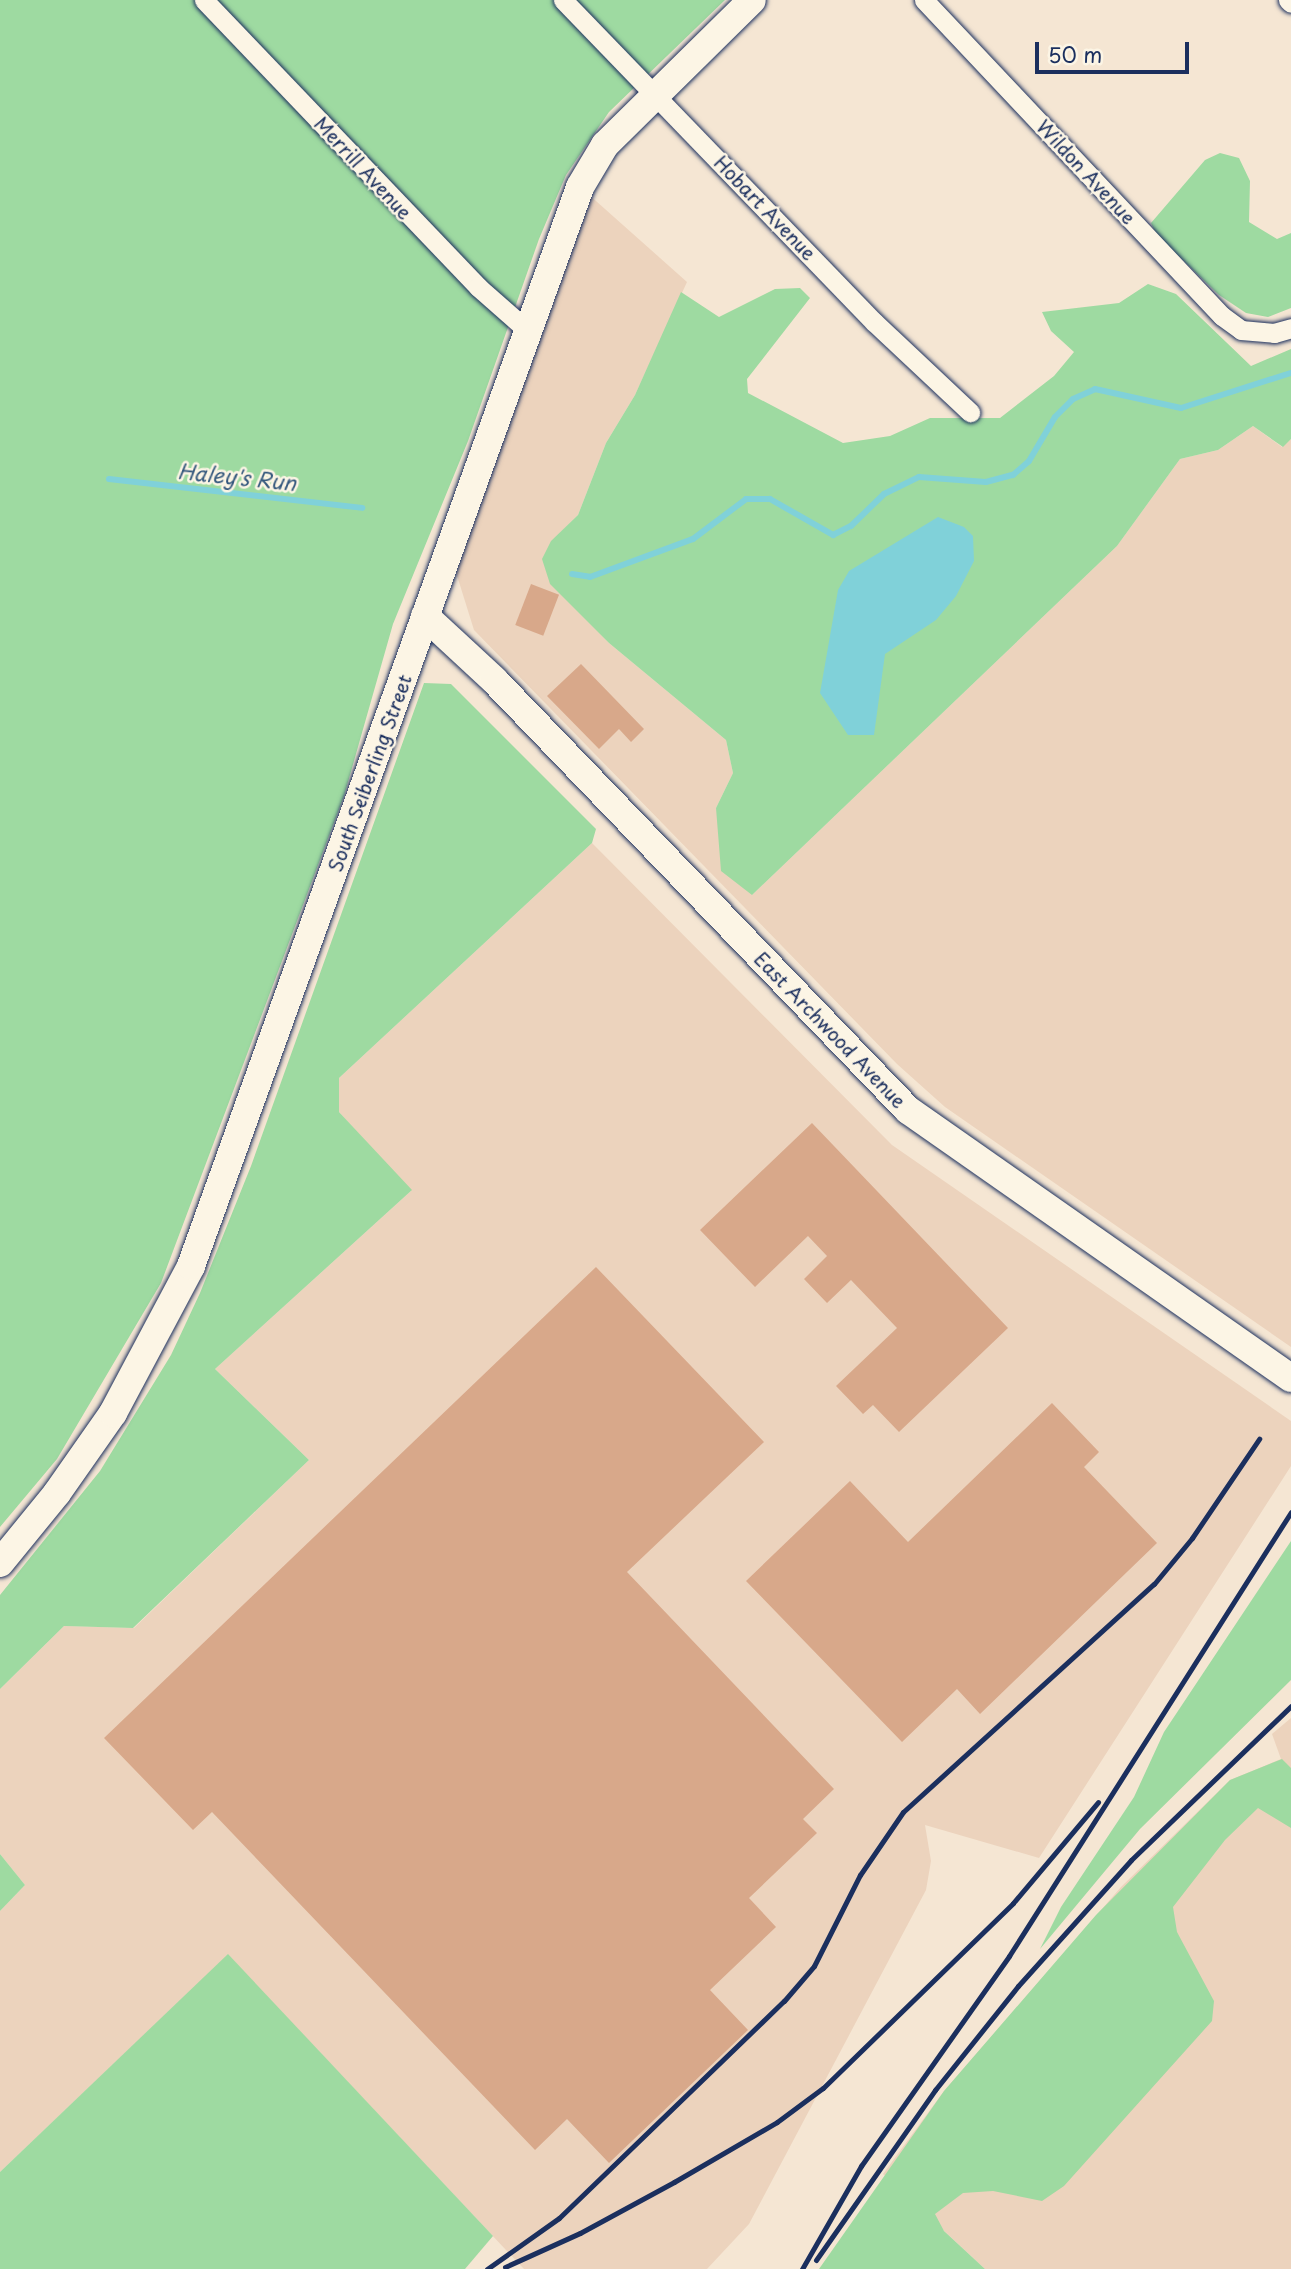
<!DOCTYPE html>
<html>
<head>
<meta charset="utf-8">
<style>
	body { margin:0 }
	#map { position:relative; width:1291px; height:2269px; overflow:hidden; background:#f5e6d3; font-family:"Playpen Sans",sans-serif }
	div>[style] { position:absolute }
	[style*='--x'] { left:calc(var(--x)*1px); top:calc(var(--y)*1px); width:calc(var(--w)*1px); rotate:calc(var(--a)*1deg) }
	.built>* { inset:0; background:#ecd3bd }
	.green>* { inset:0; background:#9edaa1 }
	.water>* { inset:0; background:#80d1d9 }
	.stream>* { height:6px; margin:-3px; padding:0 3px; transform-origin:3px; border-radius:3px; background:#80d1d9 }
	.building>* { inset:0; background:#d8a88a; transform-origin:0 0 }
	.roads { filter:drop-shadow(0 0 2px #1b2f5e) drop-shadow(0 0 2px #1b2f5e) }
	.street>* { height:19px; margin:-9.5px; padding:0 9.5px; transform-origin:9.5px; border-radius:9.5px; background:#fcf5e5 }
	.secondary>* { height:28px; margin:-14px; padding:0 14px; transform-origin:14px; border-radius:14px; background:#fcf5e5 }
	.rail>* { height:5px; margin:-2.5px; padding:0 2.5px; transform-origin:2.5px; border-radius:2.5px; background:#1b2f5e }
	span { translate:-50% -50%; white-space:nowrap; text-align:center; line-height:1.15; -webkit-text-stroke:5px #fcf5e5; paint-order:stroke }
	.street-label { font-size:19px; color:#1b2f5e }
	.water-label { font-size:21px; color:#34587d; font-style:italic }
	.scale { position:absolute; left:1035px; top:42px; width:154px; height:32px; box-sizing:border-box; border:4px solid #1b2f5e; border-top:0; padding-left:9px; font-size:21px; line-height:24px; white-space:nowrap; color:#1b2f5e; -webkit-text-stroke:5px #fcf5e5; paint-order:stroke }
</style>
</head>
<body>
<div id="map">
	<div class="built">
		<i style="clip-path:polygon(587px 193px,687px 282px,635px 395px,606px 443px,578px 515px,552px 541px,582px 614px,609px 643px,726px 740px,733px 773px,716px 808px,752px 895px,1117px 546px,1180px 459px,1218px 450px,1253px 426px,1282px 447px,1291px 439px,1291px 1347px,945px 1107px,897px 1064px,474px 630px,454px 566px)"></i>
		<i style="clip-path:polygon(592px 843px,892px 1145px,1291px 1421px,1291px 1466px,1039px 1858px,925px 1825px,931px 1861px,926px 1890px,749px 2224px,707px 2269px,524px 2269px,228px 1955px,0 2172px,0 1911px,25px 1885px,0 1854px,0 1689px,64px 1626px,134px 1628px,309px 1460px,215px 1369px,411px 1191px,339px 1112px,339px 1078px)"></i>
		<i style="clip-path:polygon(1291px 1718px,1291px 2269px,985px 2269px,883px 2174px,944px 2091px,1121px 1887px,1230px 1780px,1281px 1759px,1272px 1734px)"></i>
	</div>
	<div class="green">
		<i style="clip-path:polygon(0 0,725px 0,609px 112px,566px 175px,539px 239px,468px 441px,393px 624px,344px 796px,161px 1283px,57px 1459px,0 1527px)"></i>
		<i style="clip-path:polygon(1220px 153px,1239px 158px,1250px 181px,1249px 222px,1277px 239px,1291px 233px,1291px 308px,1268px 317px,1246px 313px,1219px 295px,1156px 234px,1151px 223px,1205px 160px)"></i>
		<i style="clip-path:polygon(1148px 284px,1176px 294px,1251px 366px,1291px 349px,1291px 439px,1283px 447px,1253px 426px,1218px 450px,1180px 459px,1117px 546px,752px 895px,721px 871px,716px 808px,733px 773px,726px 740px,609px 643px,550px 584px,542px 559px,551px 541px,578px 515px,606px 443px,635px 395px,681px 292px,719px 317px,775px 289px,800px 288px,810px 298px,747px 379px,748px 393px,843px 443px,890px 436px,930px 418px,1000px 418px,1054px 376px,1074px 352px,1051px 331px,1042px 312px,1119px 303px)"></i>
		<i style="clip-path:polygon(424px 683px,451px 684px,596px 829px,592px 843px,339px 1078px,339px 1112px,412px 1190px,215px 1369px,309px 1460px,133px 1628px,64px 1626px,0 1689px,0 1595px,100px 1471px,171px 1355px,200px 1293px,251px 1166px)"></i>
		<i style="clip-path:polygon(1291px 1541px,1291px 1680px,1140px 1829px,1040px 1949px,1061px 1907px,1134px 1797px,1164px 1732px)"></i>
		<i style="clip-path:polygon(1282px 1759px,1291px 1768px,1291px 1828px,1258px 1808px,1225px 1840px,1173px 1907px,1177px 1932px,1214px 2001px,1212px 2021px,1064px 2186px,1042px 2201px,993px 2191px,963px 2193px,935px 2214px,944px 2231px,985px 2269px,819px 2269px,944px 2091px,1096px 1915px,1230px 1780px)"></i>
		<i style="clip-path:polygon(0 1854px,25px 1885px,0 1911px)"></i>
		<i style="clip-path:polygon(228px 1954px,493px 2236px,465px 2269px,0 2269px,0 2172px)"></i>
	</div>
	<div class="water">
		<i style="clip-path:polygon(938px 517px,964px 527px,973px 536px,974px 561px,956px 596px,936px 620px,885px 654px,874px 735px,848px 735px,820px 693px,838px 590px,849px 571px)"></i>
	</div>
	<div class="stream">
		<i style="--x:109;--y:479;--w:255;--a:6.5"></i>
		<i style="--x:572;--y:574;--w:18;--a:9"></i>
		<i style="--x:590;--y:577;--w:110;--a:-20.3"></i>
		<i style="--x:693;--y:539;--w:66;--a:-37"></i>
		<i style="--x:746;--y:499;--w:24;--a:0"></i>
		<i style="--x:770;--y:499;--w:73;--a:29.7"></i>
		<i style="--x:833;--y:535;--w:20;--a:-27"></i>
		<i style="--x:851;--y:526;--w:46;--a:-44.1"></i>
		<i style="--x:884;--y:494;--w:39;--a:-26"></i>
		<i style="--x:919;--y:477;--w:67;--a:4.3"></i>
		<i style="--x:986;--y:482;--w:28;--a:-15"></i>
		<i style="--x:1013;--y:475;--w:21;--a:-41"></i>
		<i style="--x:1029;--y:461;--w:51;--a:-59.4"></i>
		<i style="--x:1055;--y:417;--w:25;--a:-45"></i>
		<i style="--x:1073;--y:399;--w:24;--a:-24"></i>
		<i style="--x:1095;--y:389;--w:88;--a:12.5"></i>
		<i style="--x:1181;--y:408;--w:115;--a:-17.7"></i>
	</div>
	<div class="building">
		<i style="left:531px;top:584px;width:30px;height:44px;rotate:21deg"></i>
		<i style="clip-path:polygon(581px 664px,644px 729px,631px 742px,619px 729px,599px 749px,547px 696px)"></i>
		<i style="clip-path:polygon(812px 1123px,1008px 1328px,899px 1432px,873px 1405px,863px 1414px,836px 1386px,897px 1328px,851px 1280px,827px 1303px,804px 1279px,827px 1256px,808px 1236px,755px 1287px,700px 1230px)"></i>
		<i style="clip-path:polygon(596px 1267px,764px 1442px,627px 1572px,834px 1789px,803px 1819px,817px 1833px,749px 1898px,776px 1927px,710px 1990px,748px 2030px,609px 2163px,567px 2119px,535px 2150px,212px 1812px,193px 1830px,104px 1738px)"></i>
		<i style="clip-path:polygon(1052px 1403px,1099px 1452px,1084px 1467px,1157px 1543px,980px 1714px,957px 1689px,902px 1742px,746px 1581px,850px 1481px,908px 1542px)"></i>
	</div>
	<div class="roads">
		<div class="street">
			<i style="--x:204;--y:0;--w:397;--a:46.3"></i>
			<i style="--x:478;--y:287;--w:67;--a:41.3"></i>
			<i style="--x:563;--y:0;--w:448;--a:46"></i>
			<i style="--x:874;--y:322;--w:132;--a:43.2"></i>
			<i style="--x:924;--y:0;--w:434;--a:46.7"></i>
			<i style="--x:1222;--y:316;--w:24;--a:36"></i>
			<i style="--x:1241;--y:330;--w:33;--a:5"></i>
			<i style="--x:1274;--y:333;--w:18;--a:-16"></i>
			<i style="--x:1288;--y:0;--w:4;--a:45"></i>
		</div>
		<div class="secondary">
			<i style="--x:425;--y:616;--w:94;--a:42.8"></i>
			<i style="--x:494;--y:680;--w:597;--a:46.09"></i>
			<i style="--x:908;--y:1110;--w:467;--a:35"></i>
			<i style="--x:0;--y:1563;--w:90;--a:-50.8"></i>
			<i style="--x:57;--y:1493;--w:98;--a:-55"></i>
			<i style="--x:113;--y:1413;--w:166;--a:-62"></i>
			<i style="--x:191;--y:1266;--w:1147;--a:-70.17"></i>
			<i style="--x:580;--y:187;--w:49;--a:-59.2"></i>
			<i style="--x:605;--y:145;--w:206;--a:-44.6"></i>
		</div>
	</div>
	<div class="rail">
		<i style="--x:816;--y:2260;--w:208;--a:-55"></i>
		<i style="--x:935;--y:2090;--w:133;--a:-51.4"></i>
		<i style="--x:1018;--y:1986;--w:169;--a:-48.1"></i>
		<i style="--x:1131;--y:1860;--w:222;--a:-43.9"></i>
		<i style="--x:505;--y:2267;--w:82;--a:-24.4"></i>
		<i style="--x:580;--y:2233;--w:107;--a:-28.5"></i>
		<i style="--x:674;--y:2182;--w:119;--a:-30.2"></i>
		<i style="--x:777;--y:2122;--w:57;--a:-36.5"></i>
		<i style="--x:823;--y:2088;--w:265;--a:-44.2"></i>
		<i style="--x:1013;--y:1903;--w:132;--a:-49.9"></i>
		<i style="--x:487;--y:2269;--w:88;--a:-35.3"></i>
		<i style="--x:559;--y:2218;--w:313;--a:-44"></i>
		<i style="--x:784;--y:2001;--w:46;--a:-49.4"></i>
		<i style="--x:814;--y:1966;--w:102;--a:-63.2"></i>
		<i style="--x:860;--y:1875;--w:76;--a:-55.7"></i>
		<i style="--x:903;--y:1812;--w:339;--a:-42.3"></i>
		<i style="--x:1154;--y:1584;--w:60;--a:-50.4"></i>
		<i style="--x:1192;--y:1538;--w:120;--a:-55.9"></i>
		<i style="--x:802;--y:2269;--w:119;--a:-60.2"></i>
		<i style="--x:861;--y:2166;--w:257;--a:-54.8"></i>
		<i style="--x:1009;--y:1956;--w:526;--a:-57.58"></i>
	</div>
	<div class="street-label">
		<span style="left:363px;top:168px;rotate:47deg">Merrill Avenue</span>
		<span style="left:1086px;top:172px;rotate:47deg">Wildon Avenue</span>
		<span style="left:765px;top:208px;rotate:46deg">Hobart Avenue</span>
		<span style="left:370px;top:773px;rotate:-70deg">South Seiberling Street</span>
		<span style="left:830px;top:1030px;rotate:46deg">East Archwood Avenue</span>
	</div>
	<div class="water-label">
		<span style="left:237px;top:476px;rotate:6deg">Haley's Run</span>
	</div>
	<div class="scale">50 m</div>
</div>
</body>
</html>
